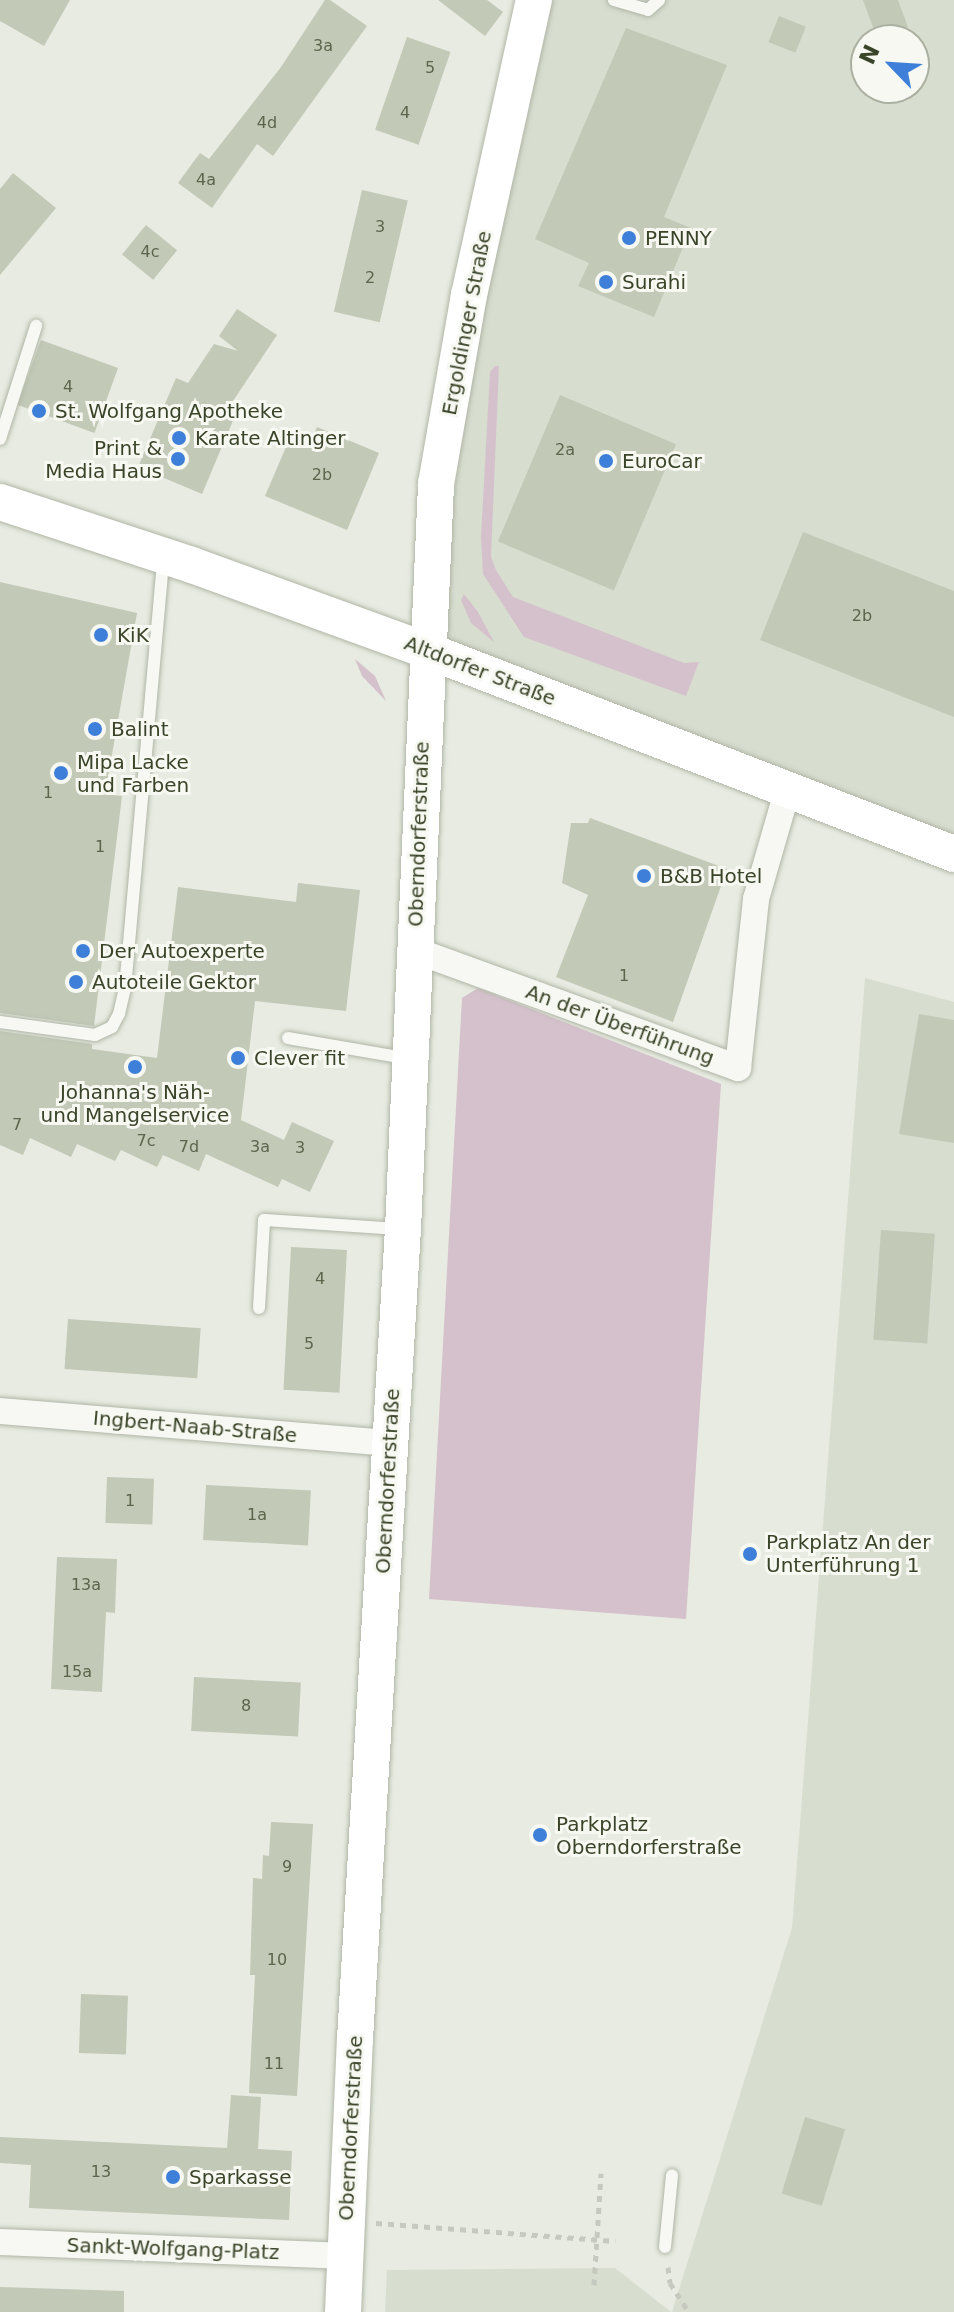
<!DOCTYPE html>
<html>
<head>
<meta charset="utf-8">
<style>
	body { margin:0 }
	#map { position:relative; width:954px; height:2312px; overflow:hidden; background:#e7ebe1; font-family:"DejaVu Sans",sans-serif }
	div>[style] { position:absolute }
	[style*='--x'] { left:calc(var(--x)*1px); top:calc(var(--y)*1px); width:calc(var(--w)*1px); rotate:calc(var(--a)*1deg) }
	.built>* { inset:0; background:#d7ddcf }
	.green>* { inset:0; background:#d5c1cc }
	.building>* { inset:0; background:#c2c9b7; transform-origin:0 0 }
	.path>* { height:5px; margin-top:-2.5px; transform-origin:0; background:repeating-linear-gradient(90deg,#c6c9bf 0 6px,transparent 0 12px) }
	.roads { filter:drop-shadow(0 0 2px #b0b6a6) drop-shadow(0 0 2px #b0b6a6) }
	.service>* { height:12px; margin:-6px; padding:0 6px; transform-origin:6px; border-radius:6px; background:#f7f8f4 }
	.minor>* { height:26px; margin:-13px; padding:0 13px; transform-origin:13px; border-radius:13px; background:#f7f8f4 }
	.secondary>* { height:36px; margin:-18px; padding:0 18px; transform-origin:18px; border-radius:18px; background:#fff }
	.dots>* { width:22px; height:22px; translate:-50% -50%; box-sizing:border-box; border:4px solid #f6f8f1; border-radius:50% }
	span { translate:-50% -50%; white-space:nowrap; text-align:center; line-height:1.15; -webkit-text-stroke:6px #f6f8f1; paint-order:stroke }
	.number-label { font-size:16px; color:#5c654c }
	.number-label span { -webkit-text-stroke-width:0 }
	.poi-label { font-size:20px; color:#3a4428 }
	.left { translate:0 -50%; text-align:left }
	.right { translate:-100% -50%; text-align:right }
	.street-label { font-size:20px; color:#3a4428 }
	.north { position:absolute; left:850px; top:24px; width:80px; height:80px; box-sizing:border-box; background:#f6f8f1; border:2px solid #abb0a1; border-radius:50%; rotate:295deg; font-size:22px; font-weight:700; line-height:32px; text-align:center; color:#3a4428 }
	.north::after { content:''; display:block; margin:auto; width:28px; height:36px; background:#3d7fd9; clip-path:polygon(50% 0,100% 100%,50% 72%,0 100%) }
</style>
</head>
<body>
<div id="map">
	<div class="built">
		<i style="clip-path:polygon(evenodd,535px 0,954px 0,954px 854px,432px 654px,486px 264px,535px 0,866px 40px,914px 40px,914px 88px,866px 88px,866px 40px)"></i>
		<i style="clip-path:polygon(865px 978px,954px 1002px,954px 2312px,672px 2312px,792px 1928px)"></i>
		<i style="clip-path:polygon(615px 2268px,671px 2312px,385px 2312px,387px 2270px)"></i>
	</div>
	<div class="green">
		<i style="clip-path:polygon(495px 366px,499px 366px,491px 557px,496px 570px,513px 597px,684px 663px,699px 662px,686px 696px,524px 637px,483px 574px,481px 537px,490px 372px)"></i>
		<i style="clip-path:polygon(464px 594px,478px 612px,494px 642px,471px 623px,461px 600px)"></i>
		<i style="clip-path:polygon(355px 659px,375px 676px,386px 701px,362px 676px)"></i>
		<i style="clip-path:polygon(478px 988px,721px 1084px,686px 1619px,429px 1599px,462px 998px)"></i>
	</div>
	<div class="building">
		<i style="clip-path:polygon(0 0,70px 0,44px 46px,0 21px)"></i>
		<i style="clip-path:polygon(325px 0,330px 0,367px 26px,273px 156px,257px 144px,212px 208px,178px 183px,200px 153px,209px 159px,281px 67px)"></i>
		<i style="clip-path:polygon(438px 0,487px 0,503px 12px,485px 36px)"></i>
		<i style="clip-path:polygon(863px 0,898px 0,908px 27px,877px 38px)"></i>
		<i style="left:779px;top:16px;width:29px;height:28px;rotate:22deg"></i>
		<i style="clip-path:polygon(626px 28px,727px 65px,664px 217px,691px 228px,654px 317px,578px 286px,589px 263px,535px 239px)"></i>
		<i style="left:407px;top:37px;width:46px;height:98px;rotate:19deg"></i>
		<i style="clip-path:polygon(13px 173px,56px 208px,0 275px,0 189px)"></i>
		<i style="left:362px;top:190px;width:47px;height:125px;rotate:13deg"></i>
		<i style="left:146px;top:225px;width:40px;height:38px;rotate:39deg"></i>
		<i style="clip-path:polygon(237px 309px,277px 335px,233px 401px,240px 404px,202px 494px,138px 467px,176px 378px,188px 383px,214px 344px,238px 351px,219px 336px)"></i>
		<i style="left:41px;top:340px;width:82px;height:69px;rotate:20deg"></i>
		<i style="left:560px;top:395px;width:126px;height:159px;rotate:23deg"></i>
		<i style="clip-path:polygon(317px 427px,379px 453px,347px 530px,265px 496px,292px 433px,311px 441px)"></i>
		<i style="clip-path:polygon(803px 532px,954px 591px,954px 717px,760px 640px)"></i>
		<i style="clip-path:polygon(0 582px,137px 613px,105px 794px,122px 796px,94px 1026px,0 1013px)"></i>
		<i style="clip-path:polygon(590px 818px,727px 869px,673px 1022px,556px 977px,588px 895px,562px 883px,571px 823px,588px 823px)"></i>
		<i style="clip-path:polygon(298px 883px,360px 890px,346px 1011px,255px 1001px,241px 1120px,284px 1140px,292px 1122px,334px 1141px,310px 1192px,282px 1179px,278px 1187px,206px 1154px,199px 1171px,163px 1155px,157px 1167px,121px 1150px,115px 1161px,77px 1144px,71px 1157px,30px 1138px,23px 1155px,0 1145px,0 1031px,92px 1044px,92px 1049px,157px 1058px,178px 887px,296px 902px)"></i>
		<i style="clip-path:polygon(919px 1014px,954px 1020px,954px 1143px,899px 1134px)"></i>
		<i style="left:881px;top:1230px;width:54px;height:110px;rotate:4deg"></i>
		<i style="left:291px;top:1247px;width:56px;height:143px;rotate:3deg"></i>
		<i style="left:68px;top:1319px;width:133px;height:50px;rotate:4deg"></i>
		<i style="left:107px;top:1477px;width:47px;height:46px;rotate:2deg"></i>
		<i style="left:206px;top:1485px;width:105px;height:55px;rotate:3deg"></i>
		<i style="clip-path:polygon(57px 1557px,117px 1559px,115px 1613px,106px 1612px,102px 1692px,51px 1689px)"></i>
		<i style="left:194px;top:1677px;width:107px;height:54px;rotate:3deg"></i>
		<i style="clip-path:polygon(271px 1822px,313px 1824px,297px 2096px,249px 2093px,255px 1975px,250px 1975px,253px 1878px,262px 1879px,263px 1855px,269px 1856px)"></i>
		<i style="left:81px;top:1994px;width:47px;height:59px;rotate:2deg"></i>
		<i style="clip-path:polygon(231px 2095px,261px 2097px,258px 2149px,292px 2151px,289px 2220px,29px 2208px,31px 2165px,0 2163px,0 2137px,227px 2148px)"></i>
		<i style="left:805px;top:2117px;width:42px;height:80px;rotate:17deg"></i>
		<i style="clip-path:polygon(0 2287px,124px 2291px,124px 2312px,0 2312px)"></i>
	</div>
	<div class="path">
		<i style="--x:376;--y:2223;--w:240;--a:4.3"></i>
		<i style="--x:668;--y:2267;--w:16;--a:83"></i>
		<i style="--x:670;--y:2283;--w:35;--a:57"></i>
		<i style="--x:594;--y:2285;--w:112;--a:-86.4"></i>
	</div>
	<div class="roads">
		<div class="service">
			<i style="--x:614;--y:0;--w:35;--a:16"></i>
			<i style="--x:648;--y:10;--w:15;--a:-42"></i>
			<i style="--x:0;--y:439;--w:119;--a:-72.3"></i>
			<i style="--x:0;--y:1022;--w:96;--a:7.8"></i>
			<i style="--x:95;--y:1035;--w:19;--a:-25"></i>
			<i style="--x:112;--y:1027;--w:15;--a:-62"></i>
			<i style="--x:119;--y:1014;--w:27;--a:-77"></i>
			<i style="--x:125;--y:988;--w:429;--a:-84.9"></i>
			<i style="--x:288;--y:1038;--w:119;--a:9.7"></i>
			<i style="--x:259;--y:1308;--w:88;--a:-86.7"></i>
			<i style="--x:264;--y:1220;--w:136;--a:3.8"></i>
			<i style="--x:665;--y:2247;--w:72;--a:-84.4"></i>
		</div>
		<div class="minor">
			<i style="--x:414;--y:950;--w:345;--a:20"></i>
			<i style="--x:738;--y:1068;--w:170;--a:-83.9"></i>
			<i style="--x:756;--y:899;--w:116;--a:-73.9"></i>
			<i style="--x:0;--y:1411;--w:391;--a:4.7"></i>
			<i style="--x:0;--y:2242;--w:346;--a:2.3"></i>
		</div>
		<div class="secondary">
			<i style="--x:0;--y:502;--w:202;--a:18.2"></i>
			<i style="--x:192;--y:565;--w:249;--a:20"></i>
			<i style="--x:426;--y:650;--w:566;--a:21.12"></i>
			<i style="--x:343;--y:2312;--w:273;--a:-87.5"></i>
			<i style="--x:355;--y:2039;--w:811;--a:-86.61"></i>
			<i style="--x:403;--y:1229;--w:746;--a:-87.46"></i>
			<i style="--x:436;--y:484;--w:192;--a:-80.1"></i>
			<i style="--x:469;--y:295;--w:302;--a:-77.6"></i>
		</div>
	</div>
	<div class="dots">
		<i style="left:629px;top:238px;background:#3d7fd9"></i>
		<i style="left:606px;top:282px;background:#3d7fd9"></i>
		<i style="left:39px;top:411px;background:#3d7fd9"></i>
		<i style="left:179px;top:438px;background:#3d7fd9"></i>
		<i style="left:178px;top:459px;background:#3d7fd9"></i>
		<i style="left:606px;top:461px;background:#3d7fd9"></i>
		<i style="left:101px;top:635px;background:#3d7fd9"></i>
		<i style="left:95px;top:729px;background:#3d7fd9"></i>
		<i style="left:61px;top:773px;background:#3d7fd9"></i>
		<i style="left:644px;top:876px;background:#3d7fd9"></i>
		<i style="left:83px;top:951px;background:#3d7fd9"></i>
		<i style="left:76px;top:982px;background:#3d7fd9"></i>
		<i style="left:238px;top:1058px;background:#3d7fd9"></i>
		<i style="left:135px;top:1067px;background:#3d7fd9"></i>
		<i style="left:750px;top:1554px;background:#3d7fd9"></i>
		<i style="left:540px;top:1835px;background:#3d7fd9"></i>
		<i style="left:173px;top:2177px;background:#3d7fd9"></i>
	</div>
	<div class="number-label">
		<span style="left:323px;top:46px">3a</span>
		<span style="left:430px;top:68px">5</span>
		<span style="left:405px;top:113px">4</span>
		<span style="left:267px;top:123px">4d</span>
		<span style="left:206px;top:180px">4a</span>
		<span style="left:380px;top:227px">3</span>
		<span style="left:150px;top:252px">4c</span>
		<span style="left:370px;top:278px">2</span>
		<span style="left:68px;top:387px">4</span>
		<span style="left:565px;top:450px">2a</span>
		<span style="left:322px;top:475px">2b</span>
		<span style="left:862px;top:616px">2b</span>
		<span style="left:48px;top:793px">1</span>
		<span style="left:100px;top:847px">1</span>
		<span style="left:624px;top:976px">1</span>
		<span style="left:17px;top:1125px">7</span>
		<span style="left:146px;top:1141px">7c</span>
		<span style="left:189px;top:1147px">7d</span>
		<span style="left:260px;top:1147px">3a</span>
		<span style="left:300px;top:1148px">3</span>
		<span style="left:320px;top:1279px">4</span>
		<span style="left:309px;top:1344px">5</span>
		<span style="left:130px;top:1501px">1</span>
		<span style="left:257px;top:1515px">1a</span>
		<span style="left:86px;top:1585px">13a</span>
		<span style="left:77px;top:1672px">15a</span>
		<span style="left:246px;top:1706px">8</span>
		<span style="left:287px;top:1867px">9</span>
		<span style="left:277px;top:1960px">10</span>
		<span style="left:274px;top:2064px">11</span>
		<span style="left:101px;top:2172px">13</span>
	</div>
	<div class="poi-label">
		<span class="left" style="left:645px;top:238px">PENNY</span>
		<span class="left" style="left:622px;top:282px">Surahi</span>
		<span class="left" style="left:55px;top:411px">St. Wolfgang Apotheke</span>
		<span class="left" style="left:195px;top:438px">Karate Altinger</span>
		<span class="right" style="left:162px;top:460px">Print &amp;<br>Media Haus</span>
		<span class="left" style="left:622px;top:461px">EuroCar</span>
		<span class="left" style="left:117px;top:635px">KiK</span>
		<span class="left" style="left:111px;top:729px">Balint</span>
		<span class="left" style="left:77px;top:774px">Mipa Lacke<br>und Farben</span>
		<span class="left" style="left:660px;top:876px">B&amp;B Hotel</span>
		<span class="left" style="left:99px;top:951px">Der Autoexperte</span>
		<span class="left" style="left:92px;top:982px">Autoteile Gektor</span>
		<span class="left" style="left:254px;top:1058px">Clever fit</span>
		<span style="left:135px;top:1104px">Johanna's Näh-<br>und Mangelservice</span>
		<span class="left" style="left:766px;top:1554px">Parkplatz An der<br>Unterführung 1</span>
		<span class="left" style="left:556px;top:1836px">Parkplatz<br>Oberndorferstraße</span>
		<span class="left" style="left:189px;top:2177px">Sparkasse</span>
	</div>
	<div class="street-label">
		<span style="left:467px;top:323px;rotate:-79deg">Ergoldinger Straße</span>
		<span style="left:480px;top:671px;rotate:21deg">Altdorfer Straße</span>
		<span style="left:419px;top:834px;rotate:-88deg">Oberndorferstraße</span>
		<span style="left:620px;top:1025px;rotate:20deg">An der Überführung</span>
		<span style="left:195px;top:1427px;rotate:5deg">Ingbert-Naab-Straße</span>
		<span style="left:388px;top:1481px;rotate:-87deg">Oberndorferstraße</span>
		<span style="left:351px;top:2128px;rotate:-87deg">Oberndorferstraße</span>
		<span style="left:173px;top:2249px;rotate:2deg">Sankt-Wolfgang-Platz</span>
	</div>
	<div class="north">N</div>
</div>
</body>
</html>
